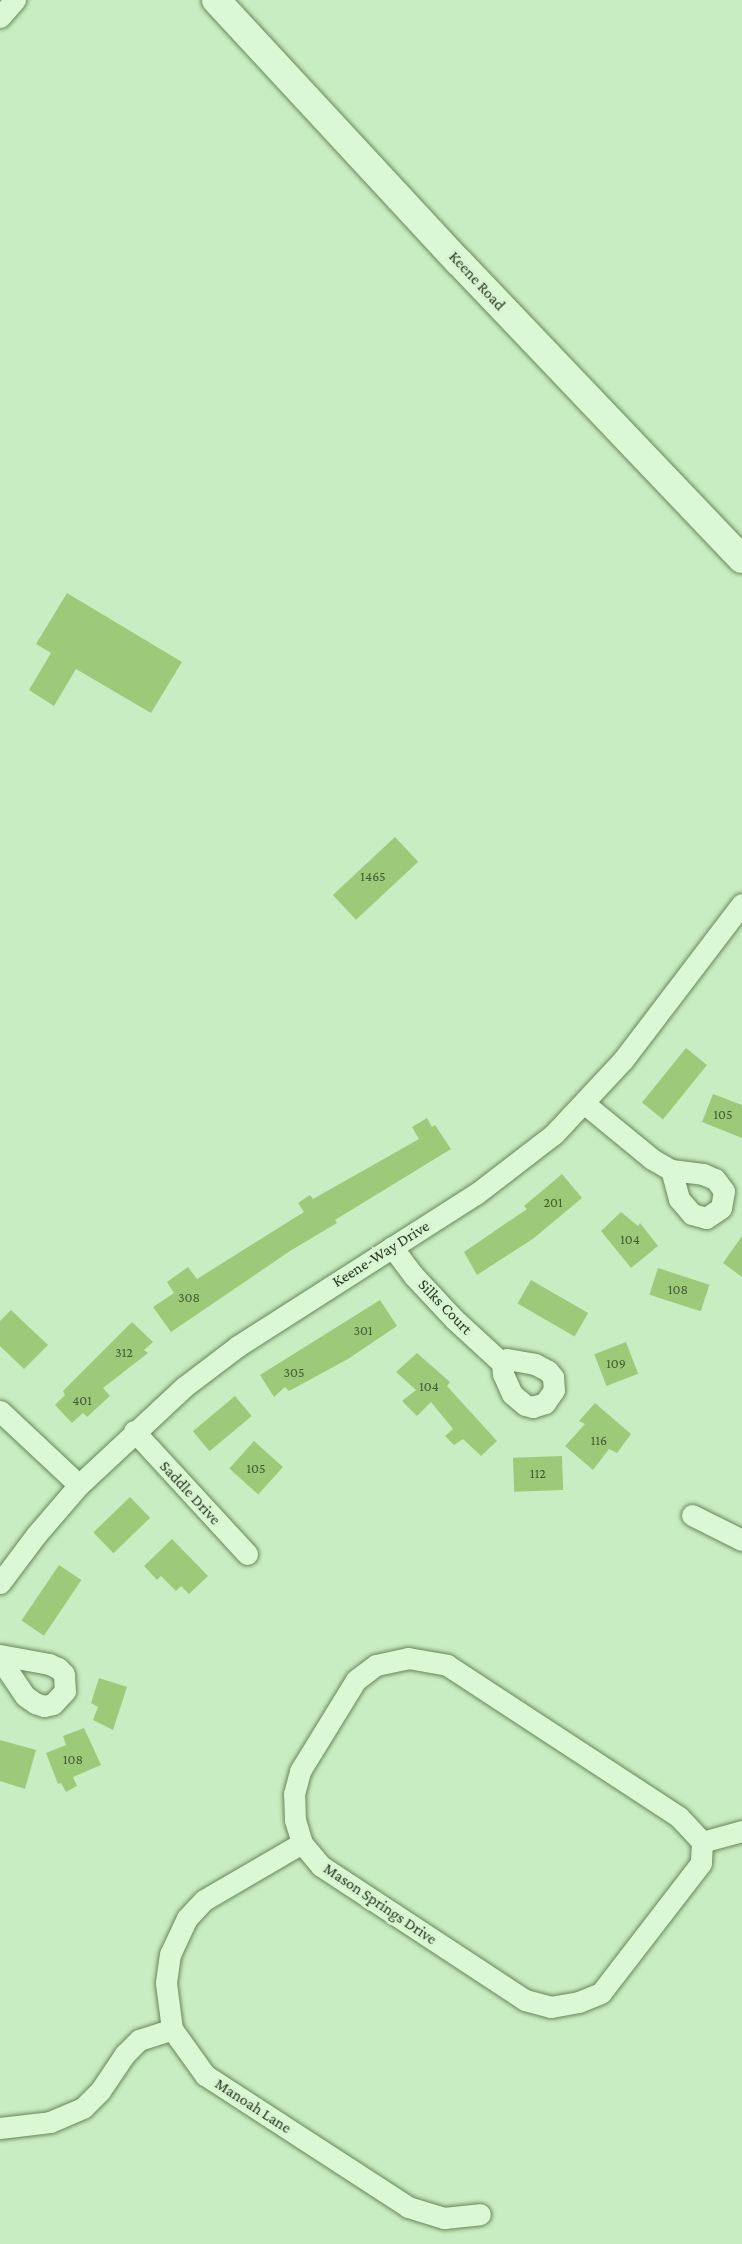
<!DOCTYPE html>
<html>
<head>
<meta charset="utf-8">
<style>
	body { margin:0 }
	#map { position:relative; width:742px; height:2244px; overflow:hidden; background:#c9edc2; font-family:"Crimson Pro",serif }
	div>[style] { position:absolute }
	[style*='--x'] { left:calc(var(--x)*1px); top:calc(var(--y)*1px); width:calc(var(--w)*1px); rotate:calc(var(--a)*1deg) }
	.building>* { inset:0; background:#9dca79; transform-origin:0 0 }
	.roads { filter:drop-shadow(0 0 2px #68865a) drop-shadow(0 0 2px #68865a) }
	.minor>* { height:21px; margin:-10.5px; padding:0 10.5px; transform-origin:10.5px; border-radius:10.5px; background:#dbf8d5 }
	.secondary>* { height:28px; margin:-14px; padding:0 14px; transform-origin:14px; border-radius:14px; background:#dbf8d5 }
	span { translate:-50% -50%; white-space:nowrap; text-align:center; line-height:1.15; -webkit-text-stroke:6px #d7f5d1; paint-order:stroke }
	.number-label { font-size:14px; color:#445b35 }
	.number-label span { -webkit-text-stroke-width:0 }
	.street-label { font-size:16px; color:#27361e }
</style>
</head>
<body>
<div id="map">
	<div class="building">
		<i style="clip-path:polygon(67px 593px,182px 662px,151px 713px,76px 669px,54px 706px,29px 690px,51px 653px,36px 644px)"></i>
		<i style="left:395px;top:837px;width:34px;height:85px;rotate:47deg"></i>
		<i style="left:686px;top:1048px;width:27px;height:70px;rotate:39deg"></i>
		<i style="clip-path:polygon(713px 1094px,742px 1105px,742px 1138px,702px 1122px)"></i>
		<i style="clip-path:polygon(427px 1118px,432px 1127px,435px 1125px,451px 1149px,335px 1220px,337px 1223px,290px 1251px,171px 1332px,153px 1307px,174px 1293px,167px 1282px,188px 1267px,197px 1279px,304px 1212px,298px 1203px,310px 1195px,313px 1199px,419px 1139px,412px 1127px)"></i>
		<i style="clip-path:polygon(562px 1174px,582px 1198px,534px 1238px,477px 1275px,464px 1252px,527px 1209px,524px 1206px)"></i>
		<i style="clip-path:polygon(621px 1212px,638px 1226px,640px 1223px,658px 1246px,631px 1268px,601px 1231px)"></i>
		<i style="clip-path:polygon(742px 1236px,742px 1277px,723px 1263px)"></i>
		<i style="left:658px;top:1268px;width:54px;height:28px;rotate:18deg"></i>
		<i style="left:531px;top:1280px;width:66px;height:27px;rotate:30deg"></i>
		<i style="clip-path:polygon(380px 1300px,397px 1326px,348px 1359px,289px 1391px,285px 1387px,274px 1397px,260px 1375px)"></i>
		<i style="clip-path:polygon(11px 1310px,48px 1345px,24px 1369px,0 1346px,0 1321px)"></i>
		<i style="clip-path:polygon(132px 1322px,153px 1342px,144px 1350px,148px 1353px,103px 1388px,110px 1396px,87px 1417px,83px 1413px,72px 1423px,55px 1405px,65px 1395px,63px 1391px)"></i>
		<i style="left:626px;top:1342px;width:34px;height:34px;rotate:69deg"></i>
		<i style="clip-path:polygon(417px 1353px,450px 1382px,447px 1386px,497px 1441px,481px 1456px,463px 1439px,454px 1445px,445px 1436px,453px 1429px,431px 1402px,417px 1416px,402px 1401px,416px 1390px,396px 1372px)"></i>
		<i style="left:235px;top:1396px;width:26px;height:55px;rotate:50deg"></i>
		<i style="clip-path:polygon(595px 1403px,631px 1434px,617px 1453px,609px 1449px,593px 1470px,565px 1446px,585px 1424px,579px 1421px)"></i>
		<i style="left:254px;top:1441px;width:39px;height:37px;rotate:42deg"></i>
		<i style="left:562px;top:1456px;width:34px;height:49px;rotate:88deg"></i>
		<i style="left:130px;top:1497px;width:29px;height:51px;rotate:46deg"></i>
		<i style="clip-path:polygon(172px 1539px,208px 1576px,189px 1594px,181px 1586px,176px 1591px,161px 1576px,157px 1580px,144px 1566px)"></i>
		<i style="left:59px;top:1565px;width:27px;height:67px;rotate:34deg"></i>
		<i style="clip-path:polygon(99px 1678px,127px 1687px,113px 1730px,93px 1720px,98px 1707px,91px 1703px)"></i>
		<i style="clip-path:polygon(84px 1728px,101px 1765px,73px 1777px,77px 1786px,66px 1792px,61px 1783px,58px 1784px,46px 1753px,66px 1745px,63px 1736px)"></i>
		<i style="clip-path:polygon(0 1740px,36px 1750px,25px 1789px,0 1781px)"></i>
	</div>
	<div class="roads">
		<div class="minor">
			<i style="--x:0;--y:17;--w:23;--a:-49"></i>
			<i style="--x:585;--y:1104;--w:87;--a:39.4"></i>
			<i style="--x:652;--y:1159;--w:22;--a:30"></i>
			<i style="--x:671;--y:1170;--w:32;--a:7"></i>
			<i style="--x:703;--y:1174;--w:13;--a:23"></i>
			<i style="--x:715;--y:1179;--w:15;--a:53"></i>
			<i style="--x:724;--y:1191;--w:17;--a:100"></i>
			<i style="--x:721;--y:1208;--w:18;--a:146"></i>
			<i style="--x:706;--y:1218;--w:15;--a:-164"></i>
			<i style="--x:692;--y:1214;--w:20;--a:-131"></i>
			<i style="--x:679;--y:1199;--w:30;--a:-105"></i>
			<i style="--x:392;--y:1247;--w:35;--a:53"></i>
			<i style="--x:413;--y:1275;--w:60;--a:47"></i>
			<i style="--x:454;--y:1319;--w:65;--a:42.5"></i>
			<i style="--x:507;--y:1359;--w:28;--a:10"></i>
			<i style="--x:535;--y:1364;--w:15;--a:28"></i>
			<i style="--x:548;--y:1371;--w:8;--a:50"></i>
			<i style="--x:553;--y:1377;--w:13;--a:86"></i>
			<i style="--x:554;--y:1390;--w:16;--a:125"></i>
			<i style="--x:545;--y:1403;--w:13;--a:162"></i>
			<i style="--x:533;--y:1407;--w:8;--a:-166"></i>
			<i style="--x:525;--y:1405;--w:17;--a:-140"></i>
			<i style="--x:512;--y:1394;--w:22;--a:-114"></i>
			<i style="--x:503;--y:1374;--w:11;--a:-95"></i>
			<i style="--x:502;--y:1363;--w:6;--a:-39"></i>
			<i style="--x:0;--y:1411;--w:108;--a:43.1"></i>
			<i style="--x:134;--y:1431;--w:167;--a:47.4"></i>
			<i style="--x:692;--y:1515;--w:56;--a:26.6"></i>
			<i style="--x:0;--y:1583;--w:60;--a:-53.1"></i>
			<i style="--x:36;--y:1535;--w:66;--a:-49.3"></i>
			<i style="--x:79;--y:1485;--w:144;--a:-43"></i>
			<i style="--x:184;--y:1387;--w:68;--a:-37.2"></i>
			<i style="--x:238;--y:1346;--w:282;--a:-32.6"></i>
			<i style="--x:476;--y:1194;--w:98;--a:-37.6"></i>
			<i style="--x:554;--y:1134;--w:101;--a:-47"></i>
			<i style="--x:623;--y:1060;--w:196;--a:-52.7"></i>
			<i style="--x:0;--y:1655;--w:50;--a:10.4"></i>
			<i style="--x:49;--y:1664;--w:10;--a:24"></i>
			<i style="--x:58;--y:1668;--w:8;--a:45"></i>
			<i style="--x:64;--y:1674;--w:17;--a:87"></i>
			<i style="--x:65;--y:1691;--w:18;--a:133"></i>
			<i style="--x:53;--y:1704;--w:9;--a:167"></i>
			<i style="--x:44;--y:1706;--w:9;--a:-162"></i>
			<i style="--x:35;--y:1703;--w:12;--a:-145"></i>
			<i style="--x:25;--y:1696;--w:45;--a:-124"></i>
			<i style="--x:408;--y:1658;--w:40;--a:10"></i>
			<i style="--x:447;--y:1665;--w:277;--a:33.2"></i>
			<i style="--x:679;--y:1817;--w:34;--a:47"></i>
			<i style="--x:702;--y:1842;--w:21;--a:93"></i>
			<i style="--x:701;--y:1863;--w:164;--a:127.6"></i>
			<i style="--x:601;--y:1993;--w:24;--a:158"></i>
			<i style="--x:579;--y:2002;--w:28;--a:170"></i>
			<i style="--x:551;--y:2007;--w:27;--a:-165"></i>
			<i style="--x:525;--y:2000;--w:244;--a:-146.7"></i>
			<i style="--x:321;--y:1866;--w:30;--a:-130"></i>
			<i style="--x:302;--y:1843;--w:24;--a:-107"></i>
			<i style="--x:295;--y:1820;--w:26;--a:-92"></i>
			<i style="--x:294;--y:1794;--w:24;--a:-75"></i>
			<i style="--x:300;--y:1771;--w:107;--a:-58.4"></i>
			<i style="--x:356;--y:1680;--w:25;--a:-37"></i>
			<i style="--x:376;--y:1665;--w:33;--a:-12"></i>
			<i style="--x:702;--y:1842;--w:41;--a:-15.4"></i>
			<i style="--x:302;--y:1843;--w:113;--a:149.8"></i>
			<i style="--x:204;--y:1900;--w:25;--a:133"></i>
			<i style="--x:187;--y:1918;--w:40;--a:115"></i>
			<i style="--x:170;--y:1954;--w:29;--a:98"></i>
			<i style="--x:166;--y:1983;--w:46;--a:82.6"></i>
			<i style="--x:172;--y:2029;--w:57;--a:54.3"></i>
			<i style="--x:205;--y:2075;--w:242;--a:33"></i>
			<i style="--x:408;--y:2207;--w:38;--a:17"></i>
			<i style="--x:444;--y:2218;--w:36;--a:-6"></i>
			<i style="--x:0;--y:2128;--w:50;--a:-6.8"></i>
			<i style="--x:50;--y:2122;--w:36;--a:-23"></i>
			<i style="--x:83;--y:2108;--w:24;--a:-45"></i>
			<i style="--x:100;--y:2091;--w:45;--a:-56"></i>
			<i style="--x:125;--y:2054;--w:20;--a:-45"></i>
			<i style="--x:139;--y:2040;--w:35;--a:-18"></i>
		</div>
		<div class="secondary">
			<i style="--x:216;--y:0;--w:357;--a:47.2"></i>
			<i style="--x:459;--y:262;--w:410;--a:46.4"></i>
		</div>
	</div>
	<div class="number-label">
		<span style="left:373px;top:876px">1465</span>
		<span style="left:723px;top:1114px">105</span>
		<span style="left:553px;top:1202px">201</span>
		<span style="left:630px;top:1239px">104</span>
		<span style="left:678px;top:1289px">108</span>
		<span style="left:189px;top:1297px">308</span>
		<span style="left:363px;top:1330px">301</span>
		<span style="left:124px;top:1352px">312</span>
		<span style="left:616px;top:1363px">109</span>
		<span style="left:294px;top:1372px">305</span>
		<span style="left:429px;top:1386px">104</span>
		<span style="left:82px;top:1400px">401</span>
		<span style="left:599px;top:1440px">116</span>
		<span style="left:256px;top:1468px">105</span>
		<span style="left:538px;top:1473px">112</span>
		<span style="left:73px;top:1759px">108</span>
	</div>
	<div class="street-label">
		<span style="left:477px;top:281px;rotate:47deg">Keene Road</span>
		<span style="left:381px;top:1254px;rotate:-32deg">Keene-Way Drive</span>
		<span style="left:445px;top:1307px;rotate:46deg">Silks Court</span>
		<span style="left:190px;top:1493px;rotate:47deg">Saddle Drive</span>
		<span style="left:380px;top:1904px;rotate:34deg">Mason Springs Drive</span>
		<span style="left:253px;top:2106px;rotate:33deg">Manoah Lane</span>
	</div>
</div>
</body>
</html>
